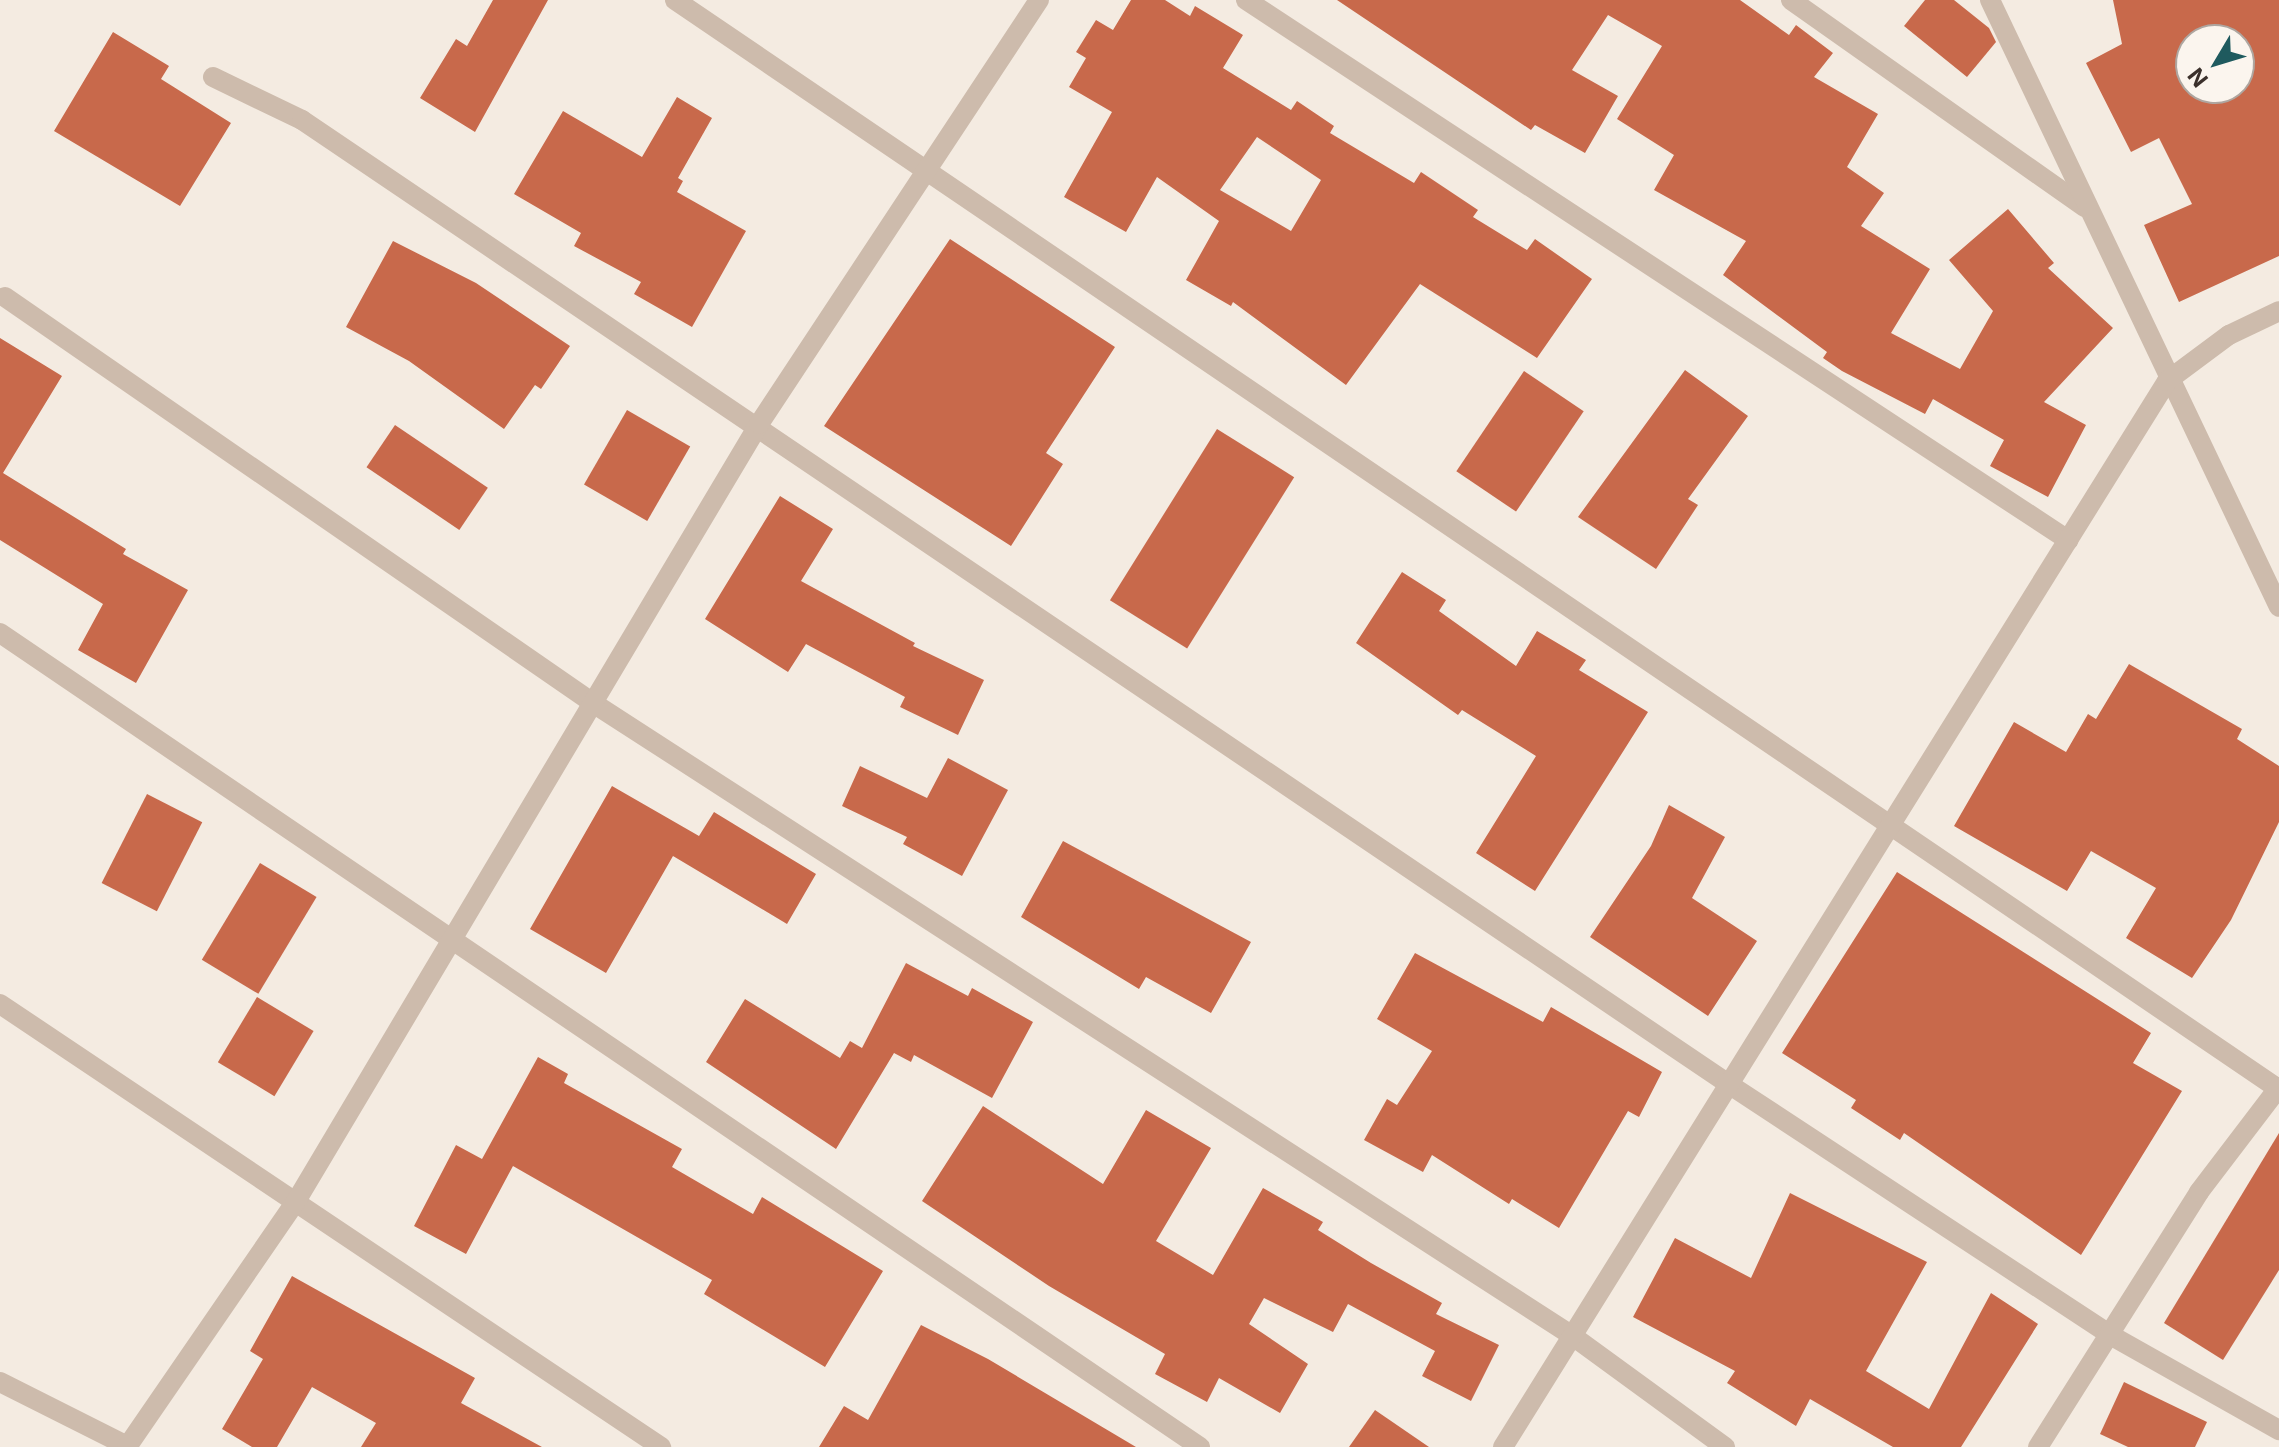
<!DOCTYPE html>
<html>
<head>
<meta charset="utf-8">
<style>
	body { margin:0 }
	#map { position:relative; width:2279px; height:1447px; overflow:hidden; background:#f4ebe1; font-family:Inter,sans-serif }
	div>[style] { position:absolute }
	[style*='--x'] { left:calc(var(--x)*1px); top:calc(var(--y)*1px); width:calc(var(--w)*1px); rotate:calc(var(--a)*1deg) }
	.building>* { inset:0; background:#c8694b; transform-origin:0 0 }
	.minor>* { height:20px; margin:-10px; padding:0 10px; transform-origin:10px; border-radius:10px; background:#cdbbac }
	span { translate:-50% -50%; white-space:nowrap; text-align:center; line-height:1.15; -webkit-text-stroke:6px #fbf5ee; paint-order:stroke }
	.north { position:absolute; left:2175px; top:24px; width:80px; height:80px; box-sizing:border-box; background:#fbf5ee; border:2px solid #aea6a0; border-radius:50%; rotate:232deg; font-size:22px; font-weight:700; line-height:32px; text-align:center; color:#3b302b }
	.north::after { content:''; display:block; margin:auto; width:28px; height:36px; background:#1f5a5e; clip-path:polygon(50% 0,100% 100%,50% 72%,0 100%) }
</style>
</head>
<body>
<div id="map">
	<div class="building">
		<i style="clip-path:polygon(493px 0,548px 0,475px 132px,420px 98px,456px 39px,467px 46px)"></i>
		<i style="clip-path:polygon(evenodd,1131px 0,1165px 0,1190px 16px,1195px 6px,1243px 35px,1223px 68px,1291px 110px,1297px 101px,1334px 126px,1330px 133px,1414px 183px,1421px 172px,1478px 210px,1473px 217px,1527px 250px,1535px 239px,1592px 279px,1537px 358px,1420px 284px,1346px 385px,1233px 302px,1231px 306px,1186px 280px,1219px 221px,1157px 177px,1126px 232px,1064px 197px,1112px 112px,1069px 87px,1086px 58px,1076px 52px,1096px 20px,1113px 30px,1131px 0,1257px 137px,1321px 180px,1291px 231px,1220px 190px,1257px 137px)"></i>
		<i style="clip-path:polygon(1337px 0,1740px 0,1789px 35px,1796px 25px,1833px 53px,1814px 77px,1878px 114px,1847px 167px,1884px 193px,1861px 226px,1930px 269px,1891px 333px,1960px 369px,1993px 311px,1949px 260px,2008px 209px,2054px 263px,2048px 268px,2113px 328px,2044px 402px,2086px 425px,2048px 497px,1990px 466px,2004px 440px,1933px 399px,1925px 414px,1842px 371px,1823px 358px,1827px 352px,1723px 275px,1746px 241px,1654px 190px,1674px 155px,1617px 119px,1662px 46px,1608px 15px,1572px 70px,1618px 96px,1585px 153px,1535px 125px,1531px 130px)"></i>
		<i style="clip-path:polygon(1925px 0,1954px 0,1989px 28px,1996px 42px,1967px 77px,1904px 26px)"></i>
		<i style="clip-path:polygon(evenodd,2113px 0,2279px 0,2279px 256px,2179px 302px,2144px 225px,2192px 204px,2159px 138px,2131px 152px,2086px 63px,2122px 44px,2113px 0,2191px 40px,2239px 40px,2239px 88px,2191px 88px,2191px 40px)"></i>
		<i style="clip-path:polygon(113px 32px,169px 66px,161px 79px,231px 123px,180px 206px,54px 131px)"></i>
		<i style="clip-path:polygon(677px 97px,712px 118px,678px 178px,683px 181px,677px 192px,746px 231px,692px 327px,634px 294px,641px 282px,574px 246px,581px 233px,514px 194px,563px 111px,642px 157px)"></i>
		<i style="clip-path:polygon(950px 239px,1115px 347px,1046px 453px,1063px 464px,1011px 546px,824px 426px)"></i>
		<i style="clip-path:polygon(393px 241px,476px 283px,570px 346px,541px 389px,535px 385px,504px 429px,409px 361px,346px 327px)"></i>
		<i style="clip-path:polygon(0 338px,62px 376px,3px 473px,126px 549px,123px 554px,188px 590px,136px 683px,78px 650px,103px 604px,0 540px)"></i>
		<i style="clip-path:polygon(1685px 370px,1748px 416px,1688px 499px,1698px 505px,1656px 569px,1578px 517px)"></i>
		<i style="left:1524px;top:371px;width:72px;height:121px;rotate:34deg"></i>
		<i style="left:627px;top:410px;width:73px;height:86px;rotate:30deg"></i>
		<i style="left:395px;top:425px;width:112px;height:51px;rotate:34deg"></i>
		<i style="left:1217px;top:429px;width:91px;height:202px;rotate:32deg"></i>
		<i style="clip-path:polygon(780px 496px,833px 529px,801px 581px,915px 643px,913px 646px,984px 680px,958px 735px,900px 707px,905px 697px,806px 644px,788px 672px,705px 619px)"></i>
		<i style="clip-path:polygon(1402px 572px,1446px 600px,1439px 611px,1516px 666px,1537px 631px,1586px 660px,1579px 670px,1648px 712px,1535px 891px,1476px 853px,1536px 756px,1462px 710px,1458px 715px,1356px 643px)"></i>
		<i style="clip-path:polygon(2129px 664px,2242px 729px,2237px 739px,2279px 766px,2279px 822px,2231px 920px,2192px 978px,2126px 938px,2156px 888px,2091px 851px,2067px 891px,1954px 826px,2014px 722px,2066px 752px,2088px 714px,2096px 719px)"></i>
		<i style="clip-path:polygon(948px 758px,1008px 790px,962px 876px,903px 844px,907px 837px,842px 806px,860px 766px,927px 798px)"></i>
		<i style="clip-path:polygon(612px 786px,699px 836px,714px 812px,816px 874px,787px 924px,673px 856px,606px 973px,530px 929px)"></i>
		<i style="left:147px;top:794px;width:62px;height:100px;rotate:27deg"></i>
		<i style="clip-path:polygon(1669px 805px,1725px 837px,1692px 898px,1757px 941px,1708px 1016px,1590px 937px,1651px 846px)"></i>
		<i style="clip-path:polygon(1063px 841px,1251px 942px,1211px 1013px,1146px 977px,1139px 989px,1021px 917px)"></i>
		<i style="left:260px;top:863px;width:66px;height:113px;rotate:31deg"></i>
		<i style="clip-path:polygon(1897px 872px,2151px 1033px,2133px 1063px,2182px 1091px,2081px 1255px,1904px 1133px,1900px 1140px,1851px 1108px,1856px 1100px,1782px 1053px)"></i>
		<i style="clip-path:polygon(1415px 953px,1543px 1022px,1551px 1007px,1662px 1072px,1639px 1117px,1628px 1111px,1559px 1228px,1512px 1199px,1509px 1204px,1432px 1155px,1423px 1172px,1364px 1140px,1387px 1099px,1397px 1105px,1432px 1051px,1377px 1019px)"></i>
		<i style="clip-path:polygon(906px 963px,968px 996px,972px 988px,1033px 1022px,992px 1098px,914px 1055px,911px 1062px,894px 1053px,836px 1149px,706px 1062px,745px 999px,840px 1058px,850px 1041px,862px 1048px)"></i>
		<i style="left:257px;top:997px;width:66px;height:76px;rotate:31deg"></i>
		<i style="clip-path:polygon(538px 1057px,568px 1074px,564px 1083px,682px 1149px,672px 1167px,753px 1214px,762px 1197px,883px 1271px,825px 1367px,704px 1294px,712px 1280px,513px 1166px,466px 1254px,414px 1226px,456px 1145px,482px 1159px)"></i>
		<i style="clip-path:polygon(983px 1106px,1103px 1184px,1146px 1110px,1211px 1148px,1156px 1241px,1213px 1275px,1263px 1188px,1323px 1222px,1318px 1230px,1371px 1263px,1442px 1303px,1436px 1314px,1499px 1345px,1471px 1401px,1422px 1376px,1435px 1351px,1348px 1304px,1333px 1332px,1264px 1298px,1249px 1324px,1308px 1364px,1280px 1413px,1219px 1378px,1207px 1402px,1155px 1374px,1165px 1354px,1049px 1286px,922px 1201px)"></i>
		<i style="clip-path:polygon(2279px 1133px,2279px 1270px,2223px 1360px,2164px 1323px)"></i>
		<i style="clip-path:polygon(1790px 1193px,1927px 1262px,1866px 1371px,1929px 1409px,1991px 1293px,2038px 1324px,1961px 1447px,1893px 1447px,1810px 1399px,1796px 1426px,1727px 1383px,1735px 1371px,1633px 1317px,1675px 1238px,1751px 1278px)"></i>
		<i style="clip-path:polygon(292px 1276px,475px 1378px,461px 1403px,542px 1447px,361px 1447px,376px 1423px,312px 1387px,277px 1447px,252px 1447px,222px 1429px,263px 1359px,250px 1351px)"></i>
		<i style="clip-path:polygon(921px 1325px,988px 1359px,1136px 1447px,819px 1447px,844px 1406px,868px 1420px)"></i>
		<i style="clip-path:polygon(2124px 1382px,2207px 1422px,2195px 1447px,2128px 1447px,2100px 1434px)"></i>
		<i style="clip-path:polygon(1375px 1410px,1429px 1447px,1349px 1447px)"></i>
	</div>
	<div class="minor">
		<i style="--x:675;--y:0;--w:1937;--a:34.18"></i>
		<i style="--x:1246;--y:0;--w:984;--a:33.3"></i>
		<i style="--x:1791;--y:0;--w:359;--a:35.2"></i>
		<i style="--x:1990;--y:0;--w:672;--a:64.54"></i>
		<i style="--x:213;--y:77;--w:99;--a:25.8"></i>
		<i style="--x:302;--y:120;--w:1720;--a:34.05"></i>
		<i style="--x:1727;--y:1083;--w:461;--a:33.3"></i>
		<i style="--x:2112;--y:1336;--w:192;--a:29.4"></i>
		<i style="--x:5;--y:297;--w:715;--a:34.62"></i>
		<i style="--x:593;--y:703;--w:1168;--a:32.87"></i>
		<i style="--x:1574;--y:1337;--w:187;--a:36.1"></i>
		<i style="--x:0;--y:633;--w:1450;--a:34.15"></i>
		<i style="--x:0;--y:1004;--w:796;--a:33.83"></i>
		<i style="--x:0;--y:1382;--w:144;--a:26.7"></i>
		<i style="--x:127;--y:1447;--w:296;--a:-55.5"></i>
		<i style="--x:295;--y:1203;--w:907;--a:-59.22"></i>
		<i style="--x:759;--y:424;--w:508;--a:-56.56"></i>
		<i style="--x:1503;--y:1447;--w:1256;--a:-58.08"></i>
		<i style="--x:2167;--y:381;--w:77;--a:-36.6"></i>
		<i style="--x:2229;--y:335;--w:55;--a:-25.6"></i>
		<i style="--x:2038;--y:1447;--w:302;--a:-57.7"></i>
		<i style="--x:2199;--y:1192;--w:132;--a:-52.7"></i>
	</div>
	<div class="north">N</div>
</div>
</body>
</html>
